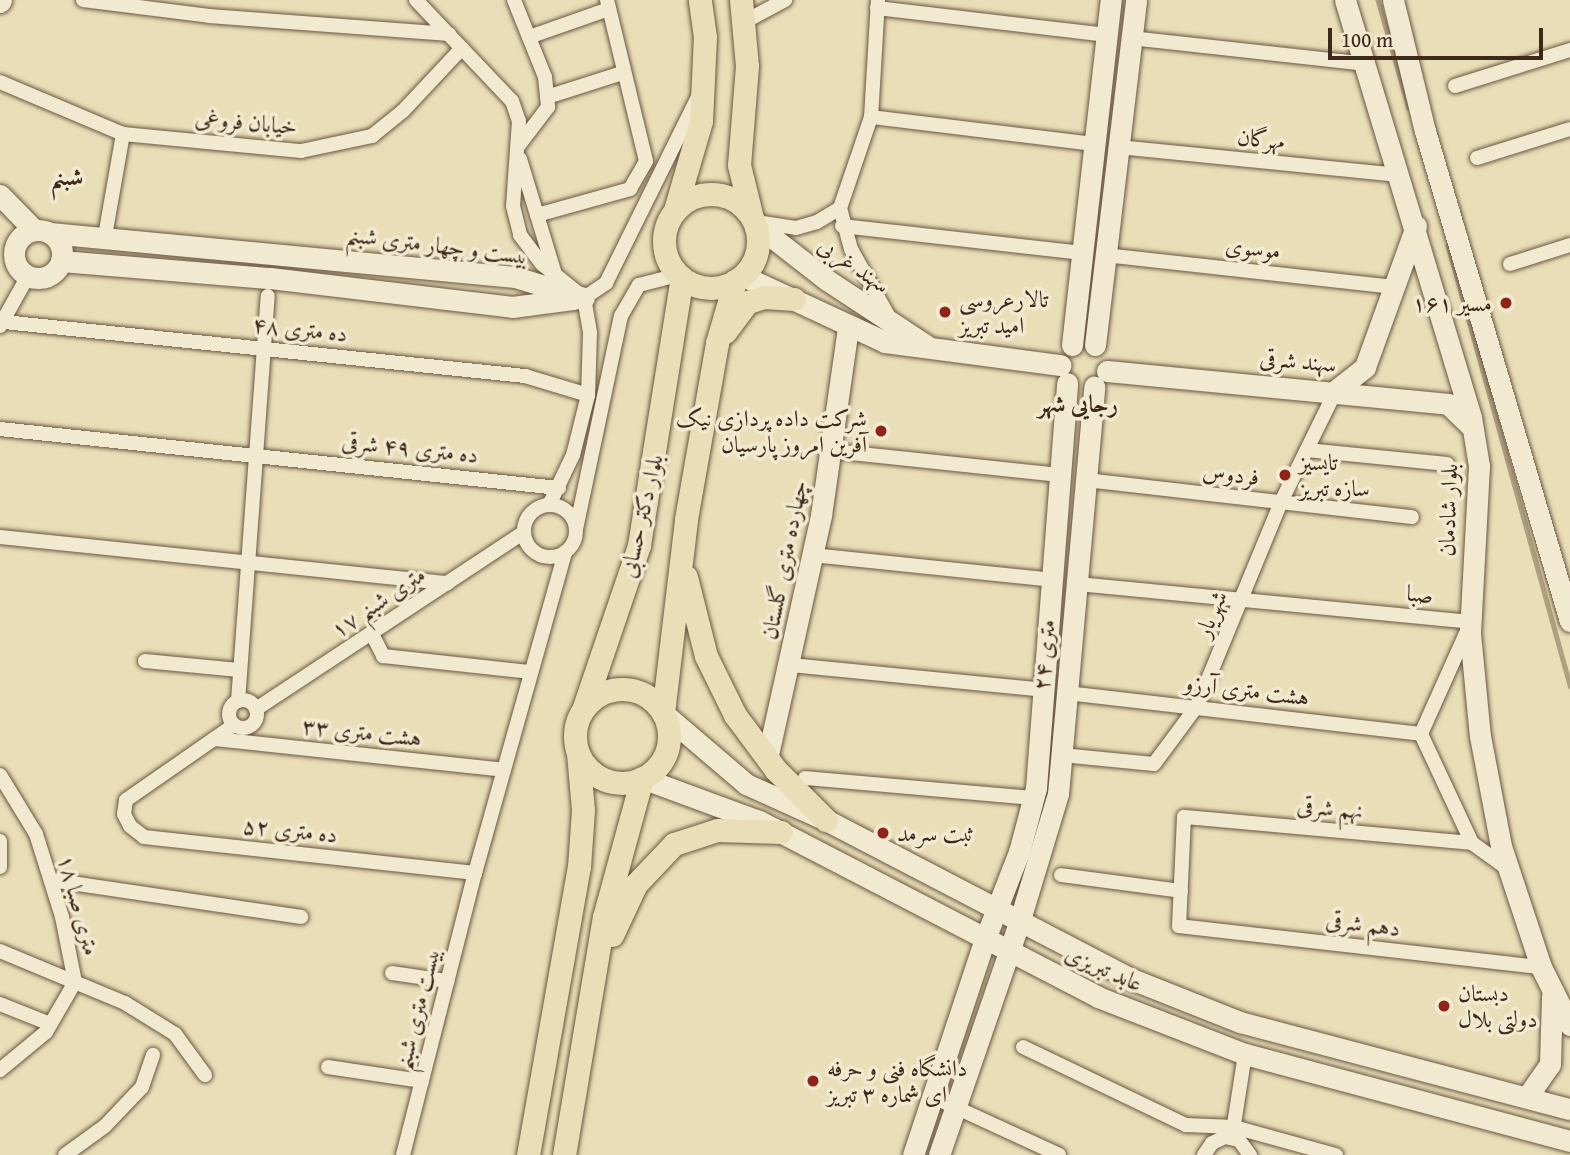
<!DOCTYPE html>
<html>
<head>
<meta charset="utf-8">
<style>
	body { margin:0 }
	#map { position:relative; width:1570px; height:1155px; overflow:hidden; background:#e9deb7; font-family:"Gentium Book Plus",Amiri,serif }
	div>[style] { position:absolute }
	[style*='--x'] { left:calc(var(--x)*1px); top:calc(var(--y)*1px); width:calc(var(--w)*1px); rotate:calc(var(--a)*1deg) }
	.stream>* { height:4.5px; margin:-2.25px; padding:0 2.25px; transform-origin:2.25px; border-radius:2.25px; background:#afa082 }
	.roads { filter:drop-shadow(0 0 2px #695641) drop-shadow(0 0 2px #695641) }
	.street>* { height:14px; margin:-7px; padding:0 7px; transform-origin:7px; border-radius:7px; background:#f1ead0 }
	.street>.ring { margin:-7px; padding:0; box-sizing:content-box; background:none; border:14px solid #f1ead0; border-radius:50% }
	.secondary>* { height:21px; margin:-10.5px; padding:0 10.5px; transform-origin:10.5px; border-radius:10.5px; background:#f1ead0 }
	.secondary>.ring { margin:-10.5px; padding:0; box-sizing:content-box; background:none; border:21px solid #f1ead0; border-radius:50% }
	.primary>* { height:23px; margin:-11.5px; padding:0 11.5px; transform-origin:11.5px; border-radius:11.5px; background:#e9deb7 }
	.primary>.ring { margin:-11.5px; padding:0; box-sizing:content-box; background:none; border:23px solid #e9deb7; border-radius:50% }
	.dots>* { width:19px; height:19px; translate:-50% -50%; box-sizing:border-box; border:4px solid #f1ead0; border-radius:50% }
	span { translate:-50% -50%; white-space:nowrap; text-align:center; line-height:1.15; -webkit-text-stroke:7px #f1ead0; paint-order:stroke }
	.street-label { font-size:23px; color:#3e281a }
	.poi-label { font-size:23px; color:#3e281a }
	.left { translate:0 -50%; text-align:left }
	.right { translate:-100% -50%; text-align:right }
	.neighbourhood-label { font-size:24px; color:#3e281a; font-weight:700 }
	.scale { position:absolute; left:1328px; top:28px; width:215px; height:32px; box-sizing:border-box; border:4px solid #3e281a; border-top:0; padding-left:9px; font-size:21px; line-height:24px; white-space:nowrap; color:#3e281a; -webkit-text-stroke:5px #f1ead0; paint-order:stroke }
</style>
</head>
<body>
<div id="map">
	<div class="stream">
		<i style="--x:1378;--y:0;--w:112;--a:74"></i>
		<i style="--x:1448;--y:245;--w:458;--a:74.5"></i>
	</div>
	<div class="roads">
		<div class="street">
			<i style="--x:83;--y:0;--w:127;--a:7.2"></i>
			<i style="--x:209;--y:16;--w:241;--a:4.3"></i>
			<i style="--x:416;--y:0;--w:139;--a:46.5"></i>
			<i style="--x:512;--y:101;--w:21;--a:71"></i>
			<i style="--x:519;--y:121;--w:85;--a:94"></i>
			<i style="--x:513;--y:206;--w:30;--a:76"></i>
			<i style="--x:520;--y:235;--w:36;--a:53"></i>
			<i style="--x:542;--y:264;--w:54;--a:39"></i>
			<i style="--x:584;--y:298;--w:36;--a:80"></i>
			<i style="--x:590;--y:333;--w:62;--a:91.8"></i>
			<i style="--x:588;--y:395;--w:62;--a:104"></i>
			<i style="--x:573;--y:455;--w:55;--a:115.6"></i>
			<i style="--x:514;--y:0;--w:83;--a:68.1"></i>
			<i style="--x:545;--y:77;--w:30;--a:84"></i>
			<i style="--x:548;--y:107;--w:48;--a:127.3"></i>
			<i style="--x:878;--y:0;--w:117;--a:93.4"></i>
			<i style="--x:871;--y:117;--w:96;--a:108.8"></i>
			<i style="--x:840;--y:208;--w:42;--a:75"></i>
			<i style="--x:851;--y:249;--w:78;--a:60.8"></i>
			<i style="--x:877;--y:8;--w:232;--a:6.7"></i>
			<i style="--x:744;--y:22;--w:47;--a:-28.2"></i>
			<i style="--x:529;--y:37;--w:85;--a:-19.3"></i>
			<i style="--x:1131;--y:38;--w:235;--a:6.3"></i>
			<i style="--x:0;--y:82;--w:134;--a:22.9"></i>
			<i style="--x:123;--y:134;--w:179;--a:5.5"></i>
			<i style="--x:301;--y:151;--w:73;--a:-11.9"></i>
			<i style="--x:372;--y:136;--w:40;--a:-39"></i>
			<i style="--x:403;--y:111;--w:86;--a:-46.9"></i>
			<i style="--x:1455;--y:86;--w:121;--a:-17.4"></i>
			<i style="--x:547;--y:97;--w:79;--a:-17.7"></i>
			<i style="--x:871;--y:117;--w:226;--a:6.9"></i>
			<i style="--x:1118;--y:147;--w:283;--a:5.7"></i>
			<i style="--x:1477;--y:158;--w:97;--a:-17.3"></i>
			<i style="--x:520;--y:159;--w:120;--a:73.1"></i>
			<i style="--x:537;--y:215;--w:97;--a:-15.6"></i>
			<i style="--x:630;--y:189;--w:32;--a:-60"></i>
			<i style="--x:646;--y:161;--w:166;--a:-103.6"></i>
			<i style="--x:756;--y:222;--w:40;--a:8.5"></i>
			<i style="--x:796;--y:228;--w:22;--a:-16"></i>
			<i style="--x:817;--y:222;--w:27;--a:-31"></i>
			<i style="--x:842;--y:226;--w:242;--a:6.4"></i>
			<i style="--x:105;--y:236;--w:104;--a:-80"></i>
			<i style="--x:1105;--y:255;--w:293;--a:6.3"></i>
			<i style="--x:1510;--y:264;--w:63;--a:-17.6"></i>
			<i style="--x:584;--y:298;--w:27;--a:-34"></i>
			<i style="--x:606;--y:283;--w:208;--a:-63.7"></i>
			<i style="--x:4;--y:322;--w:524;--a:5.92"></i>
			<i style="--x:525;--y:376;--w:66;--a:16.8"></i>
			<i style="--x:0;--y:326;--w:57;--a:-60.8"></i>
			<i style="--x:0;--y:429;--w:562;--a:6.03"></i>
			<i style="--x:1307;--y:450;--w:141;--a:5.7"></i>
			<i style="--x:832;--y:451;--w:229;--a:6"></i>
			<i style="--x:1086;--y:480;--w:328;--a:6.5"></i>
			<i class="ring" style="left:524px;top:505px;width:38px;height:38px"></i>
			<i style="--x:576;--y:529;--w:218;--a:-78.1"></i>
			<i style="--x:621;--y:316;--w:36;--a:-60"></i>
			<i style="--x:639;--y:285;--w:40;--a:-14.4"></i>
			<i style="--x:0;--y:537;--w:450;--a:5.9"></i>
			<i style="--x:812;--y:555;--w:241;--a:5.9"></i>
			<i style="--x:1077;--y:584;--w:396;--a:5.5"></i>
			<i style="--x:1471;--y:622;--w:123;--a:114.1"></i>
			<i style="--x:1421;--y:734;--w:120;--a:64.9"></i>
			<i style="--x:1472;--y:843;--w:44;--a:35.8"></i>
			<i style="--x:372;--y:634;--w:25;--a:63"></i>
			<i style="--x:383;--y:656;--w:149;--a:6.2"></i>
			<i style="--x:145;--y:661;--w:94;--a:5.5"></i>
			<i style="--x:790;--y:665;--w:255;--a:5.6"></i>
			<i style="--x:1067;--y:693;--w:356;--a:6.6"></i>
			<i class="ring" style="left:229px;top:700px;width:14px;height:14px"></i>
			<i style="--x:238;--y:701;--w:406;--a:-85.8"></i>
			<i style="--x:256;--y:709;--w:321;--a:-33.4"></i>
			<i style="--x:234;--y:725;--w:131;--a:145.2"></i>
			<i style="--x:126;--y:800;--w:14;--a:98"></i>
			<i style="--x:124;--y:814;--w:13;--a:63"></i>
			<i style="--x:130;--y:826;--w:18;--a:38"></i>
			<i style="--x:144;--y:837;--w:333;--a:6.2"></i>
			<i style="--x:215;--y:739;--w:290;--a:6.1"></i>
			<i style="--x:1062;--y:755;--w:92;--a:5.6"></i>
			<i style="--x:1154;--y:764;--w:72;--a:-53.4"></i>
			<i style="--x:1197;--y:706;--w:221;--a:-67.6"></i>
			<i style="--x:1281;--y:502;--w:125;--a:-63.8"></i>
			<i style="--x:0;--y:775;--w:69;--a:58.6"></i>
			<i style="--x:36;--y:834;--w:87;--a:72.6"></i>
			<i style="--x:62;--y:917;--w:66;--a:78.7"></i>
			<i style="--x:75;--y:982;--w:58;--a:120.1"></i>
			<i style="--x:46;--y:1032;--w:60;--a:140.4"></i>
			<i style="--x:805;--y:778;--w:230;--a:5"></i>
			<i style="--x:0;--y:841;--w:26;--a:90"></i>
			<i style="--x:1472;--y:843;--w:289;--a:-174.8"></i>
			<i style="--x:1184;--y:817;--w:109;--a:92.6"></i>
			<i style="--x:1179;--y:926;--w:364;--a:6.5"></i>
			<i style="--x:1061;--y:875;--w:121;--a:7.6"></i>
			<i style="--x:51;--y:880;--w:253;--a:8.4"></i>
			<i style="--x:0;--y:951;--w:135;--a:22.6"></i>
			<i style="--x:125;--y:1003;--w:59;--a:31.8"></i>
			<i style="--x:175;--y:1034;--w:51;--a:53.8"></i>
			<i style="--x:392;--y:973;--w:56;--a:8.3"></i>
			<i style="--x:0;--y:1004;--w:54;--a:21.8"></i>
			<i style="--x:1023;--y:1047;--w:181;--a:25.6"></i>
			<i style="--x:1186;--y:1125;--w:48;--a:2.4"></i>
			<i style="--x:1234;--y:1127;--w:106;--a:15.4"></i>
			<i style="--x:328;--y:1067;--w:95;--a:8.5"></i>
			<i style="--x:931;--y:1096;--w:141;--a:24.7"></i>
			<i style="--x:1232;--y:1137;--w:84;--a:-81.1"></i>
			<i style="--x:65;--y:1155;--w:49;--a:-35.9"></i>
			<i style="--x:105;--y:1126;--w:54;--a:-46.5"></i>
			<i style="--x:142;--y:1087;--w:34;--a:-71"></i>
			<i style="--x:403;--y:1155;--w:291;--a:-75.7"></i>
			<i style="--x:475;--y:873;--w:333;--a:-74.3"></i>
			<i style="--x:1204;--y:1155;--w:14;--a:-56"></i>
			<i style="--x:1212;--y:1143;--w:14;--a:-25"></i>
			<i style="--x:1225;--y:1137;--w:14;--a:12"></i>
			<i style="--x:1239;--y:1140;--w:19;--a:54"></i>
		</div>
		<div class="secondary">
			<i style="--x:1345;--y:0;--w:436;--a:73.2"></i>
			<i style="--x:1471;--y:417;--w:50;--a:80.7"></i>
			<i style="--x:1479;--y:466;--w:167;--a:93.1"></i>
			<i style="--x:1470;--y:633;--w:103;--a:84.5"></i>
			<i style="--x:1480;--y:736;--w:112;--a:79.2"></i>
			<i style="--x:1501;--y:846;--w:127;--a:71.7"></i>
			<i style="--x:1541;--y:967;--w:65;--a:63.4"></i>
			<i style="--x:1393;--y:0;--w:135;--a:76.3"></i>
			<i style="--x:1425;--y:131;--w:511;--a:73.52"></i>
			<i style="--x:0;--y:2;--w:2;--a:-63"></i>
			<i style="--x:0;--y:195;--w:49;--a:45.8"></i>
			<i style="--x:755;--y:224;--w:91;--a:37.9"></i>
			<i style="--x:827;--y:280;--w:120;--a:33.4"></i>
			<i class="ring" style="left:14px;top:230px;width:27px;height:27px"></i>
			<i style="--x:50;--y:233;--w:467;--a:5.4"></i>
			<i style="--x:515;--y:277;--w:72;--a:16.9"></i>
			<i style="--x:61;--y:261;--w:210;--a:4.7"></i>
			<i style="--x:270;--y:278;--w:244;--a:6.8"></i>
			<i style="--x:512;--y:307;--w:63;--a:-7.4"></i>
			<i style="--x:743;--y:276;--w:157;--a:24.9"></i>
			<i style="--x:885;--y:342;--w:177;--a:7.5"></i>
			<i style="--x:1072;--y:345;--w:347;--a:-83.6"></i>
			<i style="--x:1095;--y:345;--w:347;--a:-83.2"></i>
			<i style="--x:1107;--y:371;--w:343;--a:5.5"></i>
			<i style="--x:1448;--y:404;--w:32;--a:44"></i>
			<i style="--x:1336;--y:390;--w:37;--a:-38"></i>
			<i style="--x:1365;--y:367;--w:150;--a:-70.1"></i>
			<i style="--x:663;--y:713;--w:109;--a:40.5"></i>
			<i style="--x:746;--y:784;--w:88;--a:24.2"></i>
			<i style="--x:826;--y:820;--w:342;--a:27.5"></i>
			<i style="--x:1129;--y:978;--w:119;--a:21.6"></i>
			<i style="--x:1240;--y:1022;--w:341;--a:14.8"></i>
			<i style="--x:767;--y:759;--w:250;--a:-77.5"></i>
			<i style="--x:821;--y:515;--w:189;--a:-81.8"></i>
			<i style="--x:642;--y:778;--w:125;--a:20.2"></i>
			<i style="--x:759;--y:821;--w:382;--a:27.4"></i>
			<i style="--x:1098;--y:997;--w:158;--a:21.2"></i>
			<i style="--x:1245;--y:1054;--w:336;--a:15"></i>
			<i style="--x:1527;--y:1097;--w:40;--a:-55.1"></i>
			<i style="--x:1550;--y:1064;--w:68;--a:-88.3"></i>
			<i style="--x:913;--y:1155;--w:228;--a:-71.6"></i>
			<i style="--x:985;--y:939;--w:93;--a:-68.7"></i>
			<i style="--x:1019;--y:852;--w:66;--a:-75.1"></i>
			<i style="--x:1036;--y:788;--w:406;--a:-85.6"></i>
			<i style="--x:939;--y:1155;--w:245;--a:-71"></i>
			<i style="--x:1019;--y:923;--w:135;--a:-73.2"></i>
			<i style="--x:1058;--y:794;--w:409;--a:-84.9"></i>
		</div>
		<div class="primary">
			<i style="--x:741;--y:0;--w:66;--a:84.8"></i>
			<i style="--x:747;--y:66;--w:99;--a:94.6"></i>
			<i style="--x:739;--y:165;--w:50;--a:76.2"></i>
			<i class="ring" style="left:664px;top:194px;width:71px;height:71px"></i>
			<i style="--x:675;--y:210;--w:93;--a:-73.7"></i>
			<i style="--x:701;--y:121;--w:84;--a:-87.3"></i>
			<i style="--x:705;--y:37;--w:37;--a:-98"></i>
			<i style="--x:725;--y:332;--w:38;--a:-53"></i>
			<i style="--x:748;--y:302;--w:17;--a:-17"></i>
			<i style="--x:764;--y:297;--w:30;--a:4"></i>
			<i style="--x:686;--y:577;--w:81;--a:75.8"></i>
			<i style="--x:706;--y:656;--w:66;--a:63.8"></i>
			<i style="--x:735;--y:715;--w:69;--a:53.3"></i>
			<i style="--x:776;--y:770;--w:71;--a:45"></i>
			<i class="ring" style="left:575px;top:689px;width:71px;height:71px"></i>
			<i style="--x:584;--y:707;--w:171;--a:-71.2"></i>
			<i style="--x:639;--y:545;--w:270;--a:-80.9"></i>
			<i style="--x:663;--y:713;--w:195;--a:-83.2"></i>
			<i style="--x:686;--y:519;--w:179;--a:-80"></i>
			<i style="--x:717;--y:343;--w:65;--a:-73.8"></i>
			<i style="--x:612;--y:935;--w:56;--a:-64.8"></i>
			<i style="--x:636;--y:884;--w:55;--a:-46.5"></i>
			<i style="--x:674;--y:844;--w:45;--a:-18"></i>
			<i style="--x:717;--y:830;--w:64;--a:1.8"></i>
			<i style="--x:528;--y:1155;--w:292;--a:-80"></i>
			<i style="--x:579;--y:867;--w:57;--a:-86"></i>
			<i style="--x:583;--y:810;--w:57;--a:-95"></i>
			<i style="--x:564;--y:1155;--w:241;--a:-80.5"></i>
			<i style="--x:604;--y:917;--w:144;--a:-74.7"></i>
		</div>
	</div>
	<div class="dots">
		<i style="left:1506px;top:303px;background:#8f2418"></i>
		<i style="left:945px;top:312px;background:#8f2418"></i>
		<i style="left:881px;top:431px;background:#8f2418"></i>
		<i style="left:1285px;top:475px;background:#8f2418"></i>
		<i style="left:883px;top:833px;background:#8f2418"></i>
		<i style="left:1444px;top:1006px;background:#8f2418"></i>
		<i style="left:813px;top:1081px;background:#8f2418"></i>
	</div>
	<div class="street-label">
		<span style="left:246px;top:122px;rotate:5deg">خیابان فروغی</span>
		<span style="left:1261px;top:139px;rotate:6deg">مهرگان</span>
		<span style="left:437px;top:245px;rotate:7deg">بیست و چهار متری شبنم</span>
		<span style="left:1253px;top:248px;rotate:6deg">موسوی</span>
		<span style="left:854px;top:265px;rotate:34deg">سهند غربی</span>
		<span style="left:300px;top:329px;rotate:6deg">ده متری ۴۸</span>
		<span style="left:1298px;top:361px;rotate:5deg">سهند شرقی</span>
		<span style="left:410px;top:448px;rotate:6deg">ده متری ۴۹ شرقی</span>
		<span style="left:1231px;top:474px;rotate:7deg">فردوس</span>
		<span style="left:1448px;top:510px;rotate:-88deg">بلوار شادمان</span>
		<span style="left:641px;top:516px;rotate:-77deg">بلوار دکتر حسابی</span>
		<span style="left:784px;top:560px;rotate:-79deg">چهارده متری گلستان</span>
		<span style="left:1420px;top:594px;rotate:6deg">صبا</span>
		<span style="left:378px;top:602px;rotate:-34deg">۱۷ متری شبنم</span>
		<span style="left:1211px;top:614px;rotate:-67deg">شهریار</span>
		<span style="left:1044px;top:655px;rotate:-85deg">۲۴ متری</span>
		<span style="left:1247px;top:690px;rotate:7deg">هشت متری آرزو</span>
		<span style="left:362px;top:732px;rotate:6deg">هشت متری ۳۳</span>
		<span style="left:1330px;top:808px;rotate:5deg">نهم شرقی</span>
		<span style="left:290px;top:830px;rotate:6deg">ده متری ۵۲</span>
		<span style="left:79px;top:905px;rotate:75deg">متری صبا ۱۸</span>
		<span style="left:1363px;top:924px;rotate:7deg">دهم شرقی</span>
		<span style="left:1104px;top:968px;rotate:24deg">عابد تبریزی</span>
		<span style="left:417px;top:1009px;rotate:-76deg">بیست متری شبنم</span>
	</div>
	<div class="poi-label">
		<span class="left" style="left:959px;top:312px">تالارعروسی<br>امید تبریز</span>
		<span class="right" style="left:1492px;top:303px">مسیر ۱۶۱</span>
		<span class="right" style="left:867px;top:431px">شرکت داده پردازی نیک<br>آفرین امروز پارسیان</span>
		<span class="left" style="left:1299px;top:475px">تایسیز<br>سازه تبریز</span>
		<span class="left" style="left:897px;top:833px">ثبت سرمد</span>
		<span class="left" style="left:1458px;top:1006px">دبستان<br>دولتی بلال</span>
		<span class="left" style="left:827px;top:1081px">دانشگاه فنی و حرفه<br>ای شماره ۳ تبریز</span>
	</div>
	<div class="neighbourhood-label">
		<span style="left:67px;top:177px">شبنم</span>
		<span style="left:1078px;top:404px">رجایی شهر</span>
	</div>
	<div class="scale">100 m</div>
</div>
</body>
</html>
